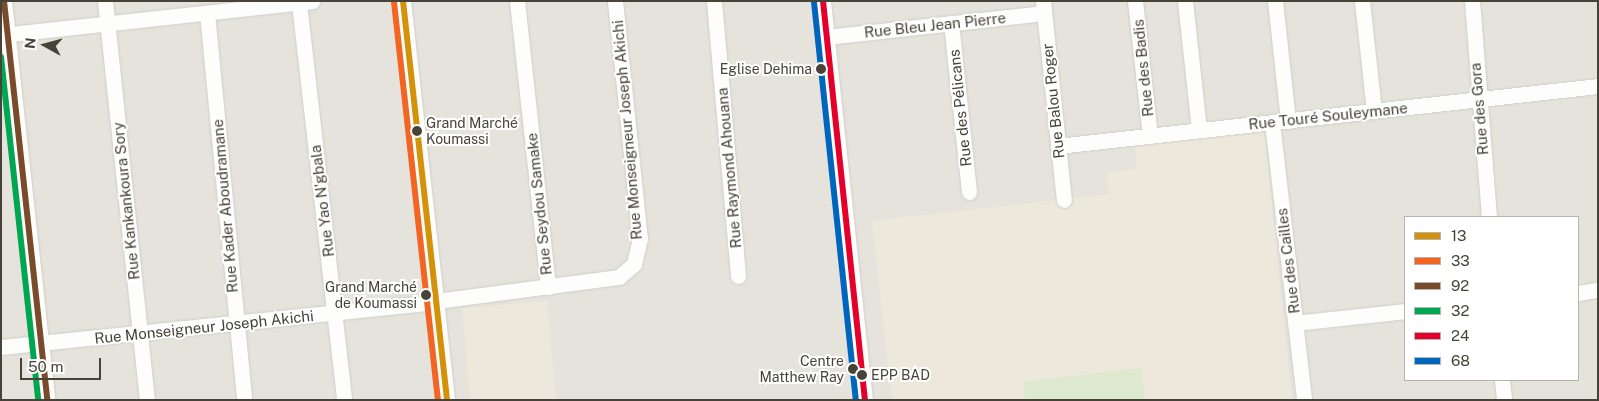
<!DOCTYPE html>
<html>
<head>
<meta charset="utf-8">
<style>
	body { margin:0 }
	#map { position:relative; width:1599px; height:401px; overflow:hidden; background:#f2f1ec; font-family:"Public Sans",sans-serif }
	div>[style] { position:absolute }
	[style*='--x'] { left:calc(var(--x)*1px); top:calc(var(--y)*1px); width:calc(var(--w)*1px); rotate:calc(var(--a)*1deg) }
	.residential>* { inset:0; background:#e5e3db }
	.education>* { inset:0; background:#ece9dc; transform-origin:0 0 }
	.green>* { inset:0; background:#ddeacf }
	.roads { filter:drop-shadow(0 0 1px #d0ceca) drop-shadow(0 0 1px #d0ceca) }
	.minor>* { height:15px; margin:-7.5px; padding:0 7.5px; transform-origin:7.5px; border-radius:7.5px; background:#fdfdfc }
	.bus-1>* { height:6px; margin:-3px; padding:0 3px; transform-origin:3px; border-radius:3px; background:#d4920b }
	.bus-2>* { height:6px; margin:-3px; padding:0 3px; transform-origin:3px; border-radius:3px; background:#f26522 }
	.bus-3>* { height:6px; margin:-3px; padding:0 3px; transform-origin:3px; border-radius:3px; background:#7a4b2a }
	.bus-4>* { height:6px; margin:-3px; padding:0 3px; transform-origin:3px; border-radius:3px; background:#00a651 }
	.bus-5>* { height:6px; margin:-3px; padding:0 3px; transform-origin:3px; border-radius:3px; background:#e4002b }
	.bus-6>* { height:6px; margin:-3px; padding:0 3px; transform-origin:3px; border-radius:3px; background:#0065bd }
	.dots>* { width:14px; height:14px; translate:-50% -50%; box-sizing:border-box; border:2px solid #fff; border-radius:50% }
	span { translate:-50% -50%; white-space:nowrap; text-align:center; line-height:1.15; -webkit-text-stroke:4px #fff; paint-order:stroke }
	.bus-label { font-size:14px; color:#474339 }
	.right { translate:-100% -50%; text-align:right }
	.left { translate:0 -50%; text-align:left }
	.street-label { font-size:15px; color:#474339 }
	.frame { position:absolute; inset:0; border:2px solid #474339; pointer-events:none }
	.legend { position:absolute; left:1404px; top:216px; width:175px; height:165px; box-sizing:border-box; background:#fff; border:1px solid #b5b4b0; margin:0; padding:6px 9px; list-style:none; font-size:15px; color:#474339 }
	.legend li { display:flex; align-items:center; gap:10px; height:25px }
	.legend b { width:25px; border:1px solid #b5b4b0 }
	.north { position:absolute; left:20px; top:20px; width:50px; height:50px; -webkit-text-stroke:4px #fff; paint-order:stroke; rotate:277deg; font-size:14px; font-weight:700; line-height:20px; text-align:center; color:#474339 }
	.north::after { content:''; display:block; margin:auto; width:18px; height:22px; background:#474339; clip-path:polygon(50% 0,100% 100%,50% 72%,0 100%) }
	.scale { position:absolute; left:20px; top:358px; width:81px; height:22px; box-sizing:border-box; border:2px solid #474339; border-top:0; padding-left:6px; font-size:15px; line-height:18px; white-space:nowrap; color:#474339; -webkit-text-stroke:4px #fff; paint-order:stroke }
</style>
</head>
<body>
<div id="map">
	<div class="residential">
		<i style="clip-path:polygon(evenodd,1px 1px,1598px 1px,1598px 400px,1px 400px,1px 1px,1405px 217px,1578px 217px,1578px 380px,1405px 380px,1405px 217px)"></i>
	</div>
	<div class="education">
		<i style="clip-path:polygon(1264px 130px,1292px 400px,892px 400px,872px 221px,1109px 194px,1107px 173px,1137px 169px,1134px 145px)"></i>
		<i style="left:547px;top:301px;width:99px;height:85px;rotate:85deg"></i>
	</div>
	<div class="green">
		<i style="clip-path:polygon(1141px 368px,1145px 400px,1025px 400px,1023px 382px)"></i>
	</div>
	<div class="roads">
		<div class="minor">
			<i style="--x:4;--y:1;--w:401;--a:83.8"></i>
			<i style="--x:105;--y:1;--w:401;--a:84"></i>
			<i style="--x:403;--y:1;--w:401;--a:83.7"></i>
			<i style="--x:517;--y:1;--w:288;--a:83.8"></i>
			<i style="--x:714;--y:1;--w:276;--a:85"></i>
			<i style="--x:823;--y:1;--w:401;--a:84"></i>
			<i style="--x:1043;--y:1;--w:200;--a:84"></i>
			<i style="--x:1135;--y:1;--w:136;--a:83.7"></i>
			<i style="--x:1185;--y:1;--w:130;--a:83.8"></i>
			<i style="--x:1275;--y:1;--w:121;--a:83.8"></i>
			<i style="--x:1362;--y:1;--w:111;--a:83.8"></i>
			<i style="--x:1472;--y:1;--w:217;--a:85.5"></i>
			<i style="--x:299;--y:3;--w:400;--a:83.5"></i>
			<i style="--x:207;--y:13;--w:389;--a:84.5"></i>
			<i style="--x:951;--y:23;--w:170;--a:83.9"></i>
			<i style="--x:1;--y:35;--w:313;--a:-6.2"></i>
			<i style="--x:827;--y:37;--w:218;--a:-6.3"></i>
			<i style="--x:1272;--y:122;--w:280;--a:83.4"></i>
			<i style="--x:1058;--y:146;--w:543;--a:-6.34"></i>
			<i style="--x:1578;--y:293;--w:20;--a:-9"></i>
			<i style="--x:436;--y:301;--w:185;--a:-7.5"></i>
			<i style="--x:619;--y:277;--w:20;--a:-41"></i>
			<i style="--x:634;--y:264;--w:26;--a:-77"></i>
			<i style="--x:640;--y:239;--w:239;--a:-96"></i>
			<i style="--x:1295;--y:323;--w:111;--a:-6.2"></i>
			<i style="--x:1;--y:347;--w:437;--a:-5.9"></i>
			<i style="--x:1502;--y:380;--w:20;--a:84"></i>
		</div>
	</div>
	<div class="bus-1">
		<i style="--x:403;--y:1;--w:401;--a:83.7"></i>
	</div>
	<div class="bus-2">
		<i style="--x:394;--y:2;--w:400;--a:83.7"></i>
	</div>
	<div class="bus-3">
		<i style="--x:4;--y:1;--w:401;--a:83.8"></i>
	</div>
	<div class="bus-4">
		<i style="--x:1;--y:57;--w:345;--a:83.8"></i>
	</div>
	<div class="bus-5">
		<i style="--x:823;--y:1;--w:401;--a:84"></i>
	</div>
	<div class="bus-6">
		<i style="--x:814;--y:2;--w:400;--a:84"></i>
	</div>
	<div class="dots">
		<i style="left:821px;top:69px;background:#474339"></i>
		<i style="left:417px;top:131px;background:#474339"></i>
		<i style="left:426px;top:295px;background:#474339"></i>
		<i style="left:853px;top:369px;background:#474339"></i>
		<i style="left:862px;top:375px;background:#474339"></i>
	</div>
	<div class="bus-label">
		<span class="right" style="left:812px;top:69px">Eglise Dehima</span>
		<span class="left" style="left:426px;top:131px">Grand Marché<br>Koumassi</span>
		<span class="right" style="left:417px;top:295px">Grand Marché<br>de Koumassi</span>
		<span class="right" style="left:844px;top:369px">Centre<br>Matthew Ray</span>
		<span class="left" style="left:871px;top:375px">EPP BAD</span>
	</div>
	<div class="street-label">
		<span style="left:935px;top:25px;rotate:-6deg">Rue Bleu Jean Pierre</span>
		<span style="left:1143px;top:68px;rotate:-96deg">Rue des Badis</span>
		<span style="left:1053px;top:101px;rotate:-96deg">Rue Balou Roger</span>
		<span style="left:960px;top:108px;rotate:-96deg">Rue des Pélicans</span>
		<span style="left:1479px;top:109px;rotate:-95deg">Rue des Gora</span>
		<span style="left:1328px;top:116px;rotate:-6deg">Rue Touré Souleymane</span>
		<span style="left:627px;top:130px;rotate:-95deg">Rue Monseigneur Joseph Akichi</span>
		<span style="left:729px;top:168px;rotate:-95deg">Rue Raymond Ahouana</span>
		<span style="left:126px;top:201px;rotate:-96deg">Rue Kankankoura Sory</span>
		<span style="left:322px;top:201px;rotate:-97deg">Rue Yao N'gbala</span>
		<span style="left:539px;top:204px;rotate:-96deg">Rue Seydou Samake</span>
		<span style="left:225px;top:206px;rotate:-95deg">Rue Kader Aboudramane</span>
		<span style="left:1288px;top:261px;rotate:-97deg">Rue des Cailles</span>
		<span style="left:204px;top:327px;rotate:-6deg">Rue Monseigneur Joseph Akichi</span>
	</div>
	<div class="frame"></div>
	<ul class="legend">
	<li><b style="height:6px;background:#d4920b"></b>13</li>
	<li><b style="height:6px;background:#f26522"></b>33</li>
	<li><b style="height:6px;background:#7a4b2a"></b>92</li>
	<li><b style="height:6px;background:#00a651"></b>32</li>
	<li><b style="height:6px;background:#e4002b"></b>24</li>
	<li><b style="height:6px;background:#0065bd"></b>68</li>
	</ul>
	<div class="north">N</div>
	<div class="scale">50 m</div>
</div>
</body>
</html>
